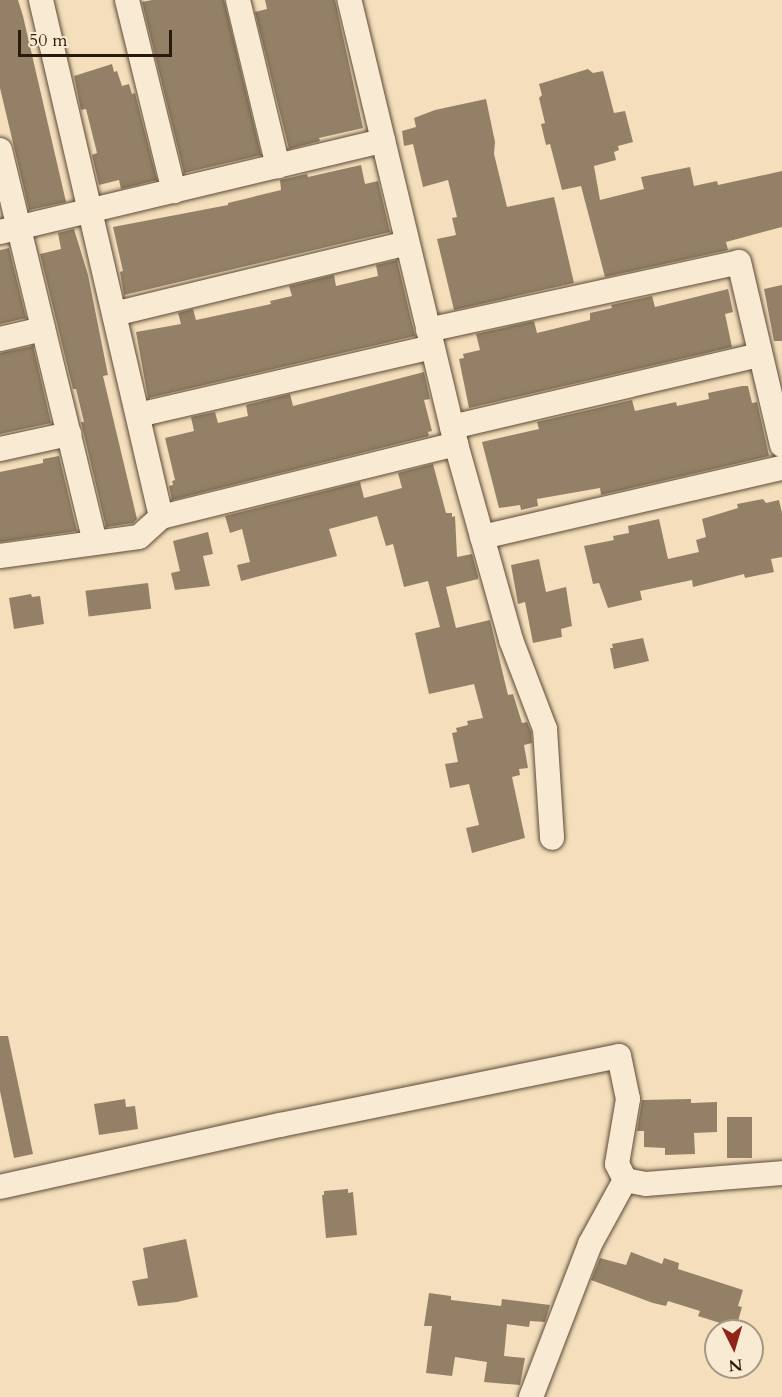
<!DOCTYPE html>
<html>
<head>
<meta charset="utf-8">
<style>
	body { margin:0 }
	#map { position:relative; width:782px; height:1397px; overflow:hidden; background:#f4debb; font-family:Cardo,serif }
	div>[style] { position:absolute }
	[style*='--x'] { left:calc(var(--x)*1px); top:calc(var(--y)*1px); width:calc(var(--w)*1px); rotate:calc(var(--a)*1deg) }
	.building>* { inset:0; background:#938067; transform-origin:0 0 }
	.roads { filter:drop-shadow(0 0 2px #5c4b37) drop-shadow(0 0 2px #5c4b37) }
	.minor>* { height:24px; margin:-12px; padding:0 12px; transform-origin:12px; border-radius:12px; background:#f8ead3 }
	span { translate:-50% -50%; white-space:nowrap; text-align:center; line-height:1.15; -webkit-text-stroke:4.5px #f8ead3; paint-order:stroke }
	.north { position:absolute; left:704px; top:1319px; width:60px; height:60px; box-sizing:border-box; background:#f8ead3; border:2px solid #a59783; border-radius:50%; rotate:175deg; font-size:16px; font-weight:700; line-height:24px; text-align:center; color:#291a0b }
	.north::after { content:''; display:block; margin:auto; width:21px; height:27px; background:#8f2418; clip-path:polygon(50% 0,100% 100%,50% 72%,0 100%) }
	.scale { position:absolute; left:18px; top:30px; width:154px; height:27px; box-sizing:border-box; border:3px solid #291a0b; border-top:0; padding-left:8px; font-size:18px; line-height:21px; white-space:nowrap; color:#291a0b; -webkit-text-stroke:4px #f8ead3; paint-order:stroke }
</style>
</head>
<body>
<div id="map">
	<div class="building">
		<i style="clip-path:polygon(0 0,18px 0,23px 16px,66px 202px,29px 210px,0 88px)"></i>
		<i style="clip-path:polygon(152px 0,224px 0,261px 155px,184px 173px,142px 2px)"></i>
		<i style="clip-path:polygon(265px 0,335px 0,363px 128px,319px 138px,320px 141px,289px 149px,255px 12px,267px 9px)"></i>
		<i style="clip-path:polygon(112px 64px,114px 72px,117px 71px,122px 86px,129px 84px,132px 94px,135px 93px,157px 180px,121px 189px,119px 180px,99px 185px,92px 155px,97px 153px,86px 109px,81px 110px,74px 76px)"></i>
		<i style="clip-path:polygon(588px 69px,593px 73px,603px 71px,614px 113px,625px 111px,633px 142px,618px 146px,619px 150px,614px 152px,616px 160px,594px 166px,600px 200px,644px 189px,641px 177px,690px 167px,694px 186px,717px 181px,718px 185px,782px 171px,782px 227px,726px 242px,728px 250px,605px 277px,581px 186px,562px 190px,550px 144px,546px 145px,541px 124px,545px 123px,539px 98px,542px 95px,539px 84px)"></i>
		<i style="clip-path:polygon(486px 99px,495px 142px,494px 154px,507px 207px,554px 197px,574px 283px,454px 310px,437px 239px,456px 235px,452px 218px,457px 217px,448px 180px,423px 187px,413px 144px,404px 146px,402px 131px,416px 127px,414px 118px,435px 110px)"></i>
		<i style="clip-path:polygon(361px 165px,365px 184px,378px 181px,390px 232px,124px 295px,120px 272px,123px 271px,113px 227px,228px 205px,228px 203px,281px 190px,280px 180px,307px 174px,308px 177px)"></i>
		<i style="clip-path:polygon(74px 229px,88px 275px,108px 375px,103px 376px,137px 519px,133px 523px,106px 527px,81px 422px,84px 422px,76px 389px,73px 389px,40px 254px,61px 249px,58px 233px)"></i>
		<i style="clip-path:polygon(9px 248px,26px 318px,0 324px,0 250px)"></i>
		<i style="clip-path:polygon(397px 260px,415px 336px,148px 398px,136px 332px,181px 324px,178px 313px,193px 309px,196px 320px,271px 304px,270px 301px,292px 296px,289px 286px,334px 275px,336px 286px,378px 276px,376px 265px)"></i>
		<i style="clip-path:polygon(782px 285px,782px 341px,774px 341px,764px 289px)"></i>
		<i style="clip-path:polygon(728px 289px,733px 312px,725px 314px,732px 347px,469px 408px,459px 359px,464px 358px,463px 354px,480px 350px,476px 334px,534px 321px,537px 333px,590px 320px,590px 313px,612px 308px,611px 305px,652px 296px,655px 307px)"></i>
		<i style="clip-path:polygon(33px 346px,51px 423px,0 434px,0 353px)"></i>
		<i style="clip-path:polygon(424px 372px,430px 399px,424px 400px,432px 431px,428px 432px,429px 436px,172px 500px,169px 486px,173px 485px,172px 481px,175px 480px,165px 438px,194px 431px,191px 417px,215px 412px,218px 423px,248px 416px,246px 405px,290px 394px,293px 406px)"></i>
		<i style="clip-path:polygon(742px 386px,748px 386px,752px 403px,757px 402px,769px 456px,601px 495px,600px 488px,537px 499px,538px 506px,521px 510px,520px 505px,499px 508px,482px 442px,539px 429px,537px 422px,632px 400px,635px 411px,676px 402px,677px 406px,709px 399px,708px 393px)"></i>
		<i style="clip-path:polygon(59px 456px,77px 531px,0 542px,0 472px,43px 463px,43px 459px)"></i>
		<i style="clip-path:polygon(433px 464px,446px 513px,452px 513px,452px 517px,455px 516px,457px 557px,472px 554px,478px 576px,478px 579px,446px 587px,456px 628px,490px 620px,508px 695px,513px 694px,522px 723px,527px 722px,531px 732px,532px 743px,524px 745px,528px 768px,519px 769px,520px 775px,512px 777px,525px 838px,472px 853px,466px 828px,479px 825px,469px 784px,450px 788px,445px 764px,458px 762px,452px 733px,457px 732px,456px 728px,468px 725px,467px 721px,483px 718px,474px 684px,429px 694px,415px 633px,440px 627px,428px 581px,404px 587px,393px 544px,386px 546px,377px 516px,329px 529px,337px 556px,241px 581px,237px 565px,250px 562px,242px 529px,230px 533px,225px 516px,360px 482px,364px 498px,402px 488px,398px 473px)"></i>
		<i style="clip-path:polygon(763px 499px,766px 503px,779px 500px,782px 513px,782px 557px,771px 559px,774px 572px,745px 578px,744px 574px,693px 587px,692px 580px,640px 591px,642px 600px,608px 608px,599px 583px,593px 584px,584px 546px,614px 540px,613px 536px,629px 533px,628px 526px,659px 519px,668px 559px,699px 552px,696px 540px,706px 537px,702px 519px,738px 508px,737px 504px)"></i>
		<i style="clip-path:polygon(208px 532px,213px 554px,203px 556px,210px 586px,175px 590px,171px 573px,180px 571px,173px 541px)"></i>
		<i style="clip-path:polygon(539px 559px,546px 592px,566px 587px,572px 626px,561px 629px,562px 637px,533px 643px,525px 602px,518px 604px,511px 565px)"></i>
		<i style="left:148px;top:583px;width:26px;height:63px;rotate:83deg"></i>
		<i style="clip-path:polygon(31px 594px,32px 597px,40px 596px,44px 624px,14px 629px,9px 598px)"></i>
		<i style="clip-path:polygon(643px 638px,649px 661px,614px 669px,610px 648px,613px 648px,612px 644px)"></i>
		<i style="clip-path:polygon(0 1036px,8px 1036px,33px 1154px,14px 1158px,0 1091px)"></i>
		<i style="clip-path:polygon(125px 1099px,126px 1107px,135px 1106px,138px 1129px,99px 1135px,94px 1104px)"></i>
		<i style="clip-path:polygon(691px 1099px,691px 1103px,717px 1102px,717px 1132px,694px 1133px,695px 1154px,665px 1155px,665px 1148px,644px 1147px,644px 1131px,637px 1131px,642px 1100px)"></i>
		<i style="left:752px;top:1117px;width:41px;height:25px;rotate:90deg"></i>
		<i style="clip-path:polygon(348px 1189px,348px 1193px,353px 1192px,357px 1235px,326px 1238px,322px 1195px,324px 1195px,324px 1191px)"></i>
		<i style="clip-path:polygon(186px 1239px,198px 1297px,177px 1302px,138px 1306px,132px 1281px,148px 1278px,143px 1248px)"></i>
		<i style="clip-path:polygon(631px 1252px,662px 1264px,664px 1258px,679px 1263px,678px 1269px,743px 1290px,738px 1306px,742px 1307px,736px 1328px,698px 1316px,700px 1311px,668px 1301px,666px 1306px,653px 1303px,591px 1280px,600px 1258px,626px 1265px)"></i>
		<i style="clip-path:polygon(429px 1293px,451px 1296px,451px 1300px,501px 1306px,502px 1299px,550px 1305px,545px 1322px,530px 1321px,529px 1327px,507px 1324px,504px 1356px,525px 1358px,520px 1385px,484px 1382px,487px 1362px,455px 1357px,452px 1376px,426px 1373px,432px 1326px,424px 1326px)"></i>
	</div>
	<div class="roads">
		<div class="minor">
			<i style="--x:41;--y:0;--w:531;--a:76.93"></i>
			<i style="--x:127;--y:0;--w:197;--a:76.2"></i>
			<i style="--x:238;--y:0;--w:171;--a:76.5"></i>
			<i style="--x:0;--y:150;--w:404;--a:76.4"></i>
			<i style="--x:0;--y:232;--w:394;--a:-13.4"></i>
			<i style="--x:114;--y:314;--w:301;--a:-13.6"></i>
			<i style="--x:428;--y:330;--w:318;--a:-12.3"></i>
			<i style="--x:739;--y:262;--w:188;--a:76.8"></i>
			<i style="--x:0;--y:339;--w:44;--a:-13.1"></i>
			<i style="--x:138;--y:415;--w:302;--a:-13"></i>
			<i style="--x:452;--y:427;--w:316;--a:-13.2"></i>
			<i style="--x:456;--y:444;--w:204;--a:74.3"></i>
			<i style="--x:511;--y:640;--w:95;--a:69.1"></i>
			<i style="--x:545;--y:729;--w:109;--a:86.3"></i>
			<i style="--x:0;--y:449;--w:71;--a:-12.3"></i>
			<i style="--x:482;--y:537;--w:308;--a:-13"></i>
			<i style="--x:0;--y:556;--w:140;--a:-7.8"></i>
			<i style="--x:139;--y:537;--w:30;--a:-42"></i>
			<i style="--x:161;--y:517;--w:304;--a:-13.9"></i>
			<i style="--x:456;--y:444;--w:457;--a:-103.5"></i>
			<i style="--x:625;--y:1180;--w:21;--a:11"></i>
			<i style="--x:646;--y:1184;--w:136;--a:-4.6"></i>
			<i style="--x:0;--y:1187;--w:287;--a:-12.5"></i>
			<i style="--x:280;--y:1125;--w:346;--a:-11.5"></i>
			<i style="--x:619;--y:1056;--w:44;--a:78.2"></i>
			<i style="--x:628;--y:1099;--w:66;--a:99.6"></i>
			<i style="--x:617;--y:1164;--w:18;--a:63"></i>
			<i style="--x:531;--y:1397;--w:164;--a:-68.9"></i>
			<i style="--x:590;--y:1244;--w:73;--a:-61.3"></i>
		</div>
	</div>
	<div class="north">N</div>
	<div class="scale">50 m</div>
</div>
</body>
</html>
